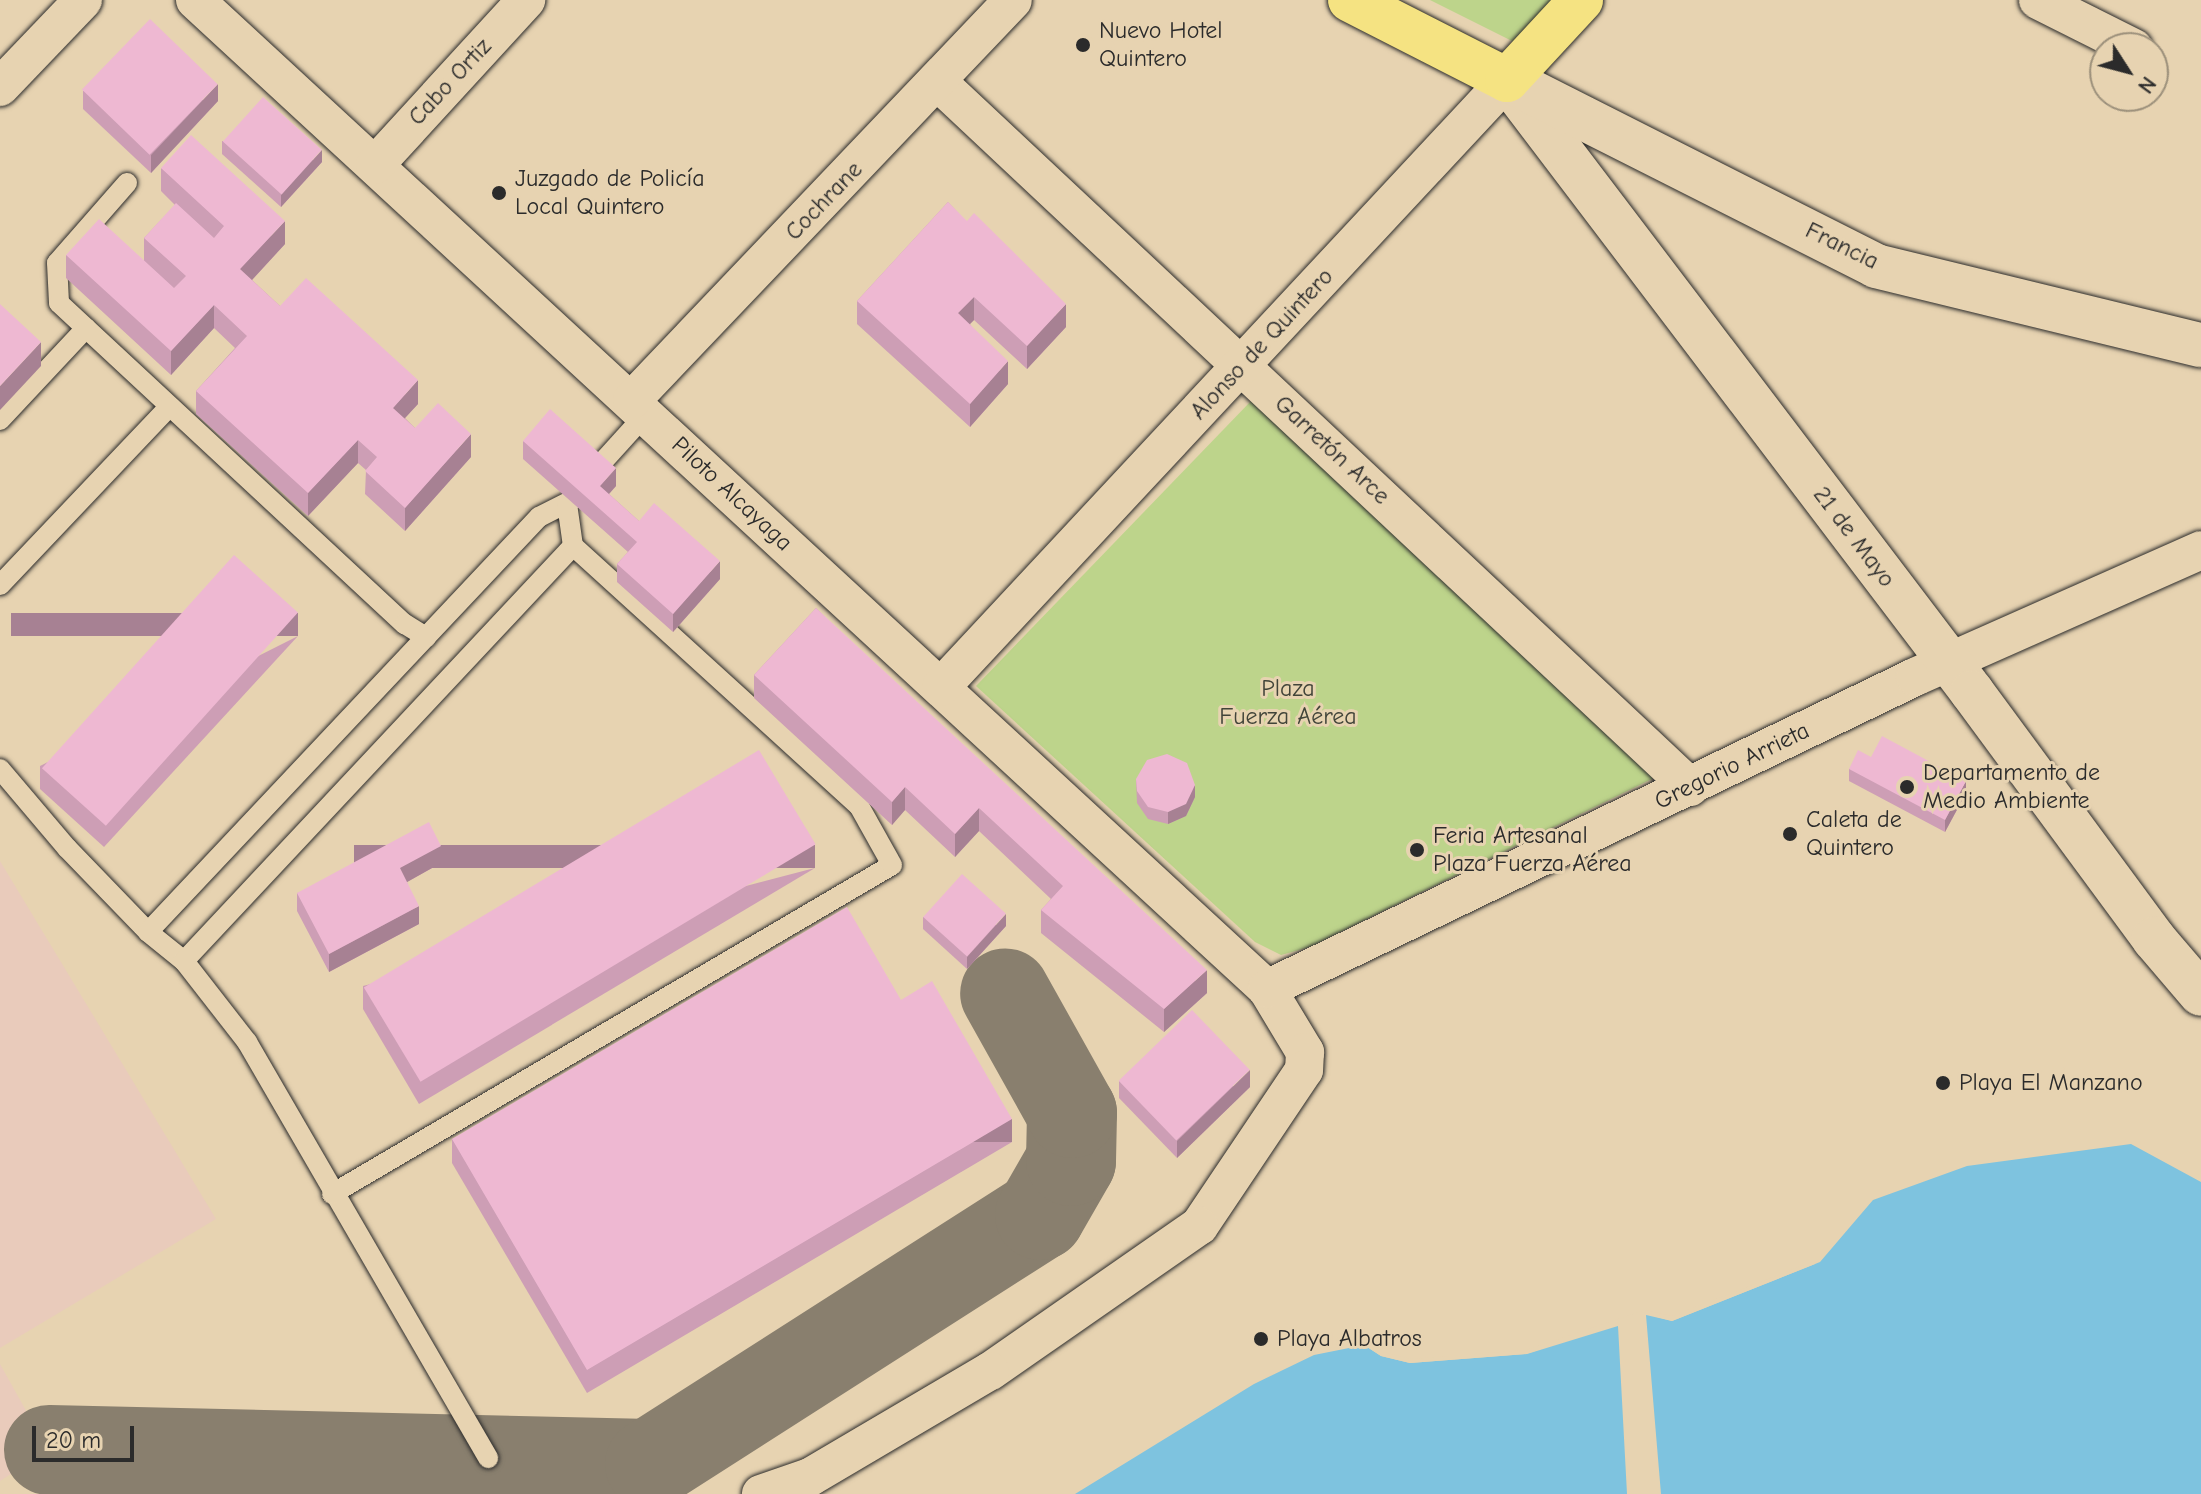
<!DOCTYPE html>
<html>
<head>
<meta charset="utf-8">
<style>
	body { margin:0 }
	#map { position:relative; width:2201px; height:1494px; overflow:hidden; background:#e7d3b1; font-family:"Comic Neue",sans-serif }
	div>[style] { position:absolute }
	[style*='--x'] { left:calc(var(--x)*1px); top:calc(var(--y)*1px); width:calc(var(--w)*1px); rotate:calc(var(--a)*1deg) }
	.built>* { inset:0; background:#e9cbbb }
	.green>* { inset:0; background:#bdd48b }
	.water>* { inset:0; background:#7ec3df }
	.pier>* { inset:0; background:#e7d3b1 }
	.taxiway>* { height:90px; margin:-45px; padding:0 45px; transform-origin:45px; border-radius:45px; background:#897f6e }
	.roads { filter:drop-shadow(0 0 2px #2b2b2b) drop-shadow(0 0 2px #2b2b2b) }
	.service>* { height:20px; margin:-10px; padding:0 10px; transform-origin:10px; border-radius:10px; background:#e7d3b1 }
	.minor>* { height:38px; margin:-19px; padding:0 19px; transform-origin:19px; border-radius:19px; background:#e7d3b1 }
	.tertiary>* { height:44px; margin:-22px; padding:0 22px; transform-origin:22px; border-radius:22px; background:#e7d3b1 }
	.primary>* { height:44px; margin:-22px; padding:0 22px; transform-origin:22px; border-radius:22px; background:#f5e382 }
	.wall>* { inset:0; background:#cd9eb5 }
	.shaded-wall>* { inset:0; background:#a78193; transform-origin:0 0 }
	.building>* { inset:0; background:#eeb8d2; transform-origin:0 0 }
	.dots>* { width:22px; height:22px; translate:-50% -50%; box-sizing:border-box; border:4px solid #e7d3b1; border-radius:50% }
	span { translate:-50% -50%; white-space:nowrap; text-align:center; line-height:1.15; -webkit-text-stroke:6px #e7d3b1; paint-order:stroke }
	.poi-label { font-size:24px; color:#2b2b2b }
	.left { translate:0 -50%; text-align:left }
	.street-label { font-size:24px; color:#2b2b2b }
	.park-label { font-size:24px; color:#414439 }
	.north { position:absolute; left:2089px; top:32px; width:80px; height:80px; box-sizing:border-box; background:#e7d3b1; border:2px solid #9c907b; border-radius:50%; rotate:126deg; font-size:22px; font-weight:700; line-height:32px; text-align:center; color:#2b2b2b }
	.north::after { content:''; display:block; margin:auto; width:28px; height:36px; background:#2b2b2b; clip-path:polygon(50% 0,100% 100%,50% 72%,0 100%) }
	.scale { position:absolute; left:32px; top:1426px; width:102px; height:36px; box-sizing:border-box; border:4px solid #2b2b2b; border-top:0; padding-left:10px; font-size:24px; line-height:28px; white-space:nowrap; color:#2b2b2b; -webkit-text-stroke:6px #e7d3b1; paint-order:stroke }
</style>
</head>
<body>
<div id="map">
	<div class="built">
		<i style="clip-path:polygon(0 861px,216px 1219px,0 1348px)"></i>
		<i style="clip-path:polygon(0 1364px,48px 1450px,0 1481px)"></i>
	</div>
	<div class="green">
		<i style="clip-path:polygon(1430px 0,1553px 0,1514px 42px)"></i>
		<i style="clip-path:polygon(1251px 401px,1662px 774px,1310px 947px,1281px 955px,1255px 942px,976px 686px)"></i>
	</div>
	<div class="water">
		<i style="clip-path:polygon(2131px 1144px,2201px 1182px,2201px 1494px,1075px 1494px,1254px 1384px,1314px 1355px,1364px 1345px,1381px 1356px,1410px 1363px,1526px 1354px,1646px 1314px,1672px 1321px,1820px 1262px,1873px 1200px,1967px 1166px)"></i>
	</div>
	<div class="pier">
		<i style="clip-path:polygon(1814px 1261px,1815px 1264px,1672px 1321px,1646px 1315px,1661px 1494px,1627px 1494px,1618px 1326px,1527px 1354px,1410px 1363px,1381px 1356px,1364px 1345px,1364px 1341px,1383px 1352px,1411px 1359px,1526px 1350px,1645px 1310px,1672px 1316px)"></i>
	</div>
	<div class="taxiway">
		<i style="--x:49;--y:1450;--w:601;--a:1.33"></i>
		<i style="--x:650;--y:1464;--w:463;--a:-32.6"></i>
		<i style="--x:1040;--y:1215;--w:62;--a:-60.1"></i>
		<i style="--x:1071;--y:1161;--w:48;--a:-88.8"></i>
		<i style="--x:1072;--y:1113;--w:137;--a:-119.2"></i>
	</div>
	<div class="roads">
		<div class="service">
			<i style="--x:127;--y:183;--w:106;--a:131.2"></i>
			<i style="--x:57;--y:263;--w:40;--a:87.1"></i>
			<i style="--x:59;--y:303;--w:472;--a:42.9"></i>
			<i style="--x:405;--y:624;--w:25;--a:32"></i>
			<i style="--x:0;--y:420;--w:126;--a:-46.9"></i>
			<i style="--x:597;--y:468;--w:73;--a:-47.8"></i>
			<i style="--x:0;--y:585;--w:245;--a:-46.5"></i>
			<i style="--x:0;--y:769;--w:104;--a:49.7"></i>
			<i style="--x:67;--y:848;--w:117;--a:46"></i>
			<i style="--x:148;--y:932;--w:46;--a:38.9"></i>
			<i style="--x:184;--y:961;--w:103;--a:52.1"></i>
			<i style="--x:247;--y:1042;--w:481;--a:59.9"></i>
			<i style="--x:148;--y:932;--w:570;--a:-46.71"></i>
			<i style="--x:539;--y:517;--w:35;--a:-27"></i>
			<i style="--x:184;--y:961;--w:569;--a:-46.85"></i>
			<i style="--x:573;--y:546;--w:42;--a:-98.1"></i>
			<i style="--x:332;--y:1194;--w:649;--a:-30.43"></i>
			<i style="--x:892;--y:865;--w:68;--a:-119.2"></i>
			<i style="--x:859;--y:806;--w:387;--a:-137.7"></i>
		</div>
		<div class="minor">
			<i style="--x:195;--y:0;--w:1459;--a:42.69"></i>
			<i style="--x:1267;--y:989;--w:74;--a:58.9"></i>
			<i style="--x:1305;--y:1052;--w:18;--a:93"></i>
			<i style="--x:1304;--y:1070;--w:188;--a:123.9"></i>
			<i style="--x:1199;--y:1226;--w:254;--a:145.2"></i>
			<i style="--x:990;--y:1371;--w:209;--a:149.5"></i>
			<i style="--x:810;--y:1477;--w:52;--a:160.9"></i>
			<i style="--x:2038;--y:0;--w:107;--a:26.6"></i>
			<i style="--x:938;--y:82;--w:1031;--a:43.15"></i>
			<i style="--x:0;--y:87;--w:120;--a:-46.3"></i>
			<i style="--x:375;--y:165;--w:224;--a:-47.5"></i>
			<i style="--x:632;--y:400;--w:552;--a:-46.39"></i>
			<i style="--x:941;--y:687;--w:830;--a:-47"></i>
			<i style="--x:1267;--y:989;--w:719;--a:-25.71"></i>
			<i style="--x:1915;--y:677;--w:313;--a:-23.9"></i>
		</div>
		<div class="tertiary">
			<i style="--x:1507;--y:80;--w:769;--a:52.77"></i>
			<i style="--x:1972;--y:692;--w:307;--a:53.6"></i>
			<i style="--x:2154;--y:939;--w:72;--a:49.5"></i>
			<i style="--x:1516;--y:84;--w:403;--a:26.8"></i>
			<i style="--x:1876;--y:266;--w:334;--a:13.7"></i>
		</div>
		<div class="primary">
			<i style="--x:1350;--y:0;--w:176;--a:27"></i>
			<i style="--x:1507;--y:80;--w:109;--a:-47.2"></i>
		</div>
	</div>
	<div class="wall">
		<i style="clip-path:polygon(83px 91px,218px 101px,151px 173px,83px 109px)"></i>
		<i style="clip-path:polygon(222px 141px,322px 162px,281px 207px,222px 154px)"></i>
		<i style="clip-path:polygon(161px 168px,285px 244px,252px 280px,280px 306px,418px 404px,405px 418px,415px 428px,471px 457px,405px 531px,365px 494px,366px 470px,358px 463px,308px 516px,196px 414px,196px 391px,235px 348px,214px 328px,171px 375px,66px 278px,66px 255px,144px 261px,144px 238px,175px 205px,161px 191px)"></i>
		<i style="clip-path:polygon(948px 202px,1066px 327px,1027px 369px,974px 320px,970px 324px,1008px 384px,970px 427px,857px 324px,857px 301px)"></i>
		<i style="clip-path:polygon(523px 441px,616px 486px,609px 494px,639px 521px,720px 579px,673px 632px,617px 582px,617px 564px,628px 552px,523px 459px)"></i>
		<i style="clip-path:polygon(816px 608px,1207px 993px,1164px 1032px,1041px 933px,1041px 910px,1051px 899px,979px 831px,955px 857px,905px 810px,892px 825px,754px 698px,754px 675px)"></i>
		<i style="clip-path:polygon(298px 636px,104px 847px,40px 789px,40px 766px)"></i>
		<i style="clip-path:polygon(1871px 757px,1966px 793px,1945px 832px,1849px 781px,1849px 769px)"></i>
		<i style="clip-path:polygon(1136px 779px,1195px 797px,1186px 816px,1168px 824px,1148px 819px,1137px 803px)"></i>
		<i style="clip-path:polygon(441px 863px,407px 882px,419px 924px,329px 972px,297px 911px,297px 893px)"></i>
		<i style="clip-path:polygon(815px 868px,419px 1104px,363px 1009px,363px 986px)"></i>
		<i style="clip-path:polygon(923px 917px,1006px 926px,967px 969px,923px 929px)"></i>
		<i style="clip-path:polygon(901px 1000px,1012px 1142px,587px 1393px,452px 1163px,452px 1139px)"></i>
		<i style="clip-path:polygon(1119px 1081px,1250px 1087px,1177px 1158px,1119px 1098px)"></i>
	</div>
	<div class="shaded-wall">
		<i style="clip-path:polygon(218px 84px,218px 101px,151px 173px,151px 155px)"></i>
		<i style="clip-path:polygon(322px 150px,322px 162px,281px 207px,281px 195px)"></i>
		<i style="clip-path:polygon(285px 221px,285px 244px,240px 293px,240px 269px)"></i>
		<i style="clip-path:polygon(974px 297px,974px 320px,958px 336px,958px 313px)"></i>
		<i style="clip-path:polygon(1066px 304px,1066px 327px,1027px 369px,1027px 346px)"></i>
		<i style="clip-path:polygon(214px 305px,214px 328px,171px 375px,171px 351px)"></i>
		<i style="clip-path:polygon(41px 342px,41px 366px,0 410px,0 386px)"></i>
		<i style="clip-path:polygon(1008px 361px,1008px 384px,970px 427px,970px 404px)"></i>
		<i style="clip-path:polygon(418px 380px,418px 404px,393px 431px,393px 408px)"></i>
		<i style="clip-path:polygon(471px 434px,471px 457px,405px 531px,405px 508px)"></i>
		<i style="clip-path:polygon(358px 440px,358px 463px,308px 516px,308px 493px)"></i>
		<i style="clip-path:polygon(616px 468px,616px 486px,600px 504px,600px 486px)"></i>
		<i style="clip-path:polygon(720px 561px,720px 579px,673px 632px,673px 614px)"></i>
		<i style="left:298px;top:613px;width:23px;height:287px;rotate:90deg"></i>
		<i style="clip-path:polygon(1966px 781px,1966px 793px,1945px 832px,1945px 820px)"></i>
		<i style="clip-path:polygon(1195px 785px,1195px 797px,1186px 816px,1168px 824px,1168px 812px)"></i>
		<i style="clip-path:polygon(905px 787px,905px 810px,892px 825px,892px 802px)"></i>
		<i style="clip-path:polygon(979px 808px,979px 831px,955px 857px,955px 834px)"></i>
		<i style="left:815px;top:845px;width:23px;height:461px;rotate:90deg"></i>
		<i style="clip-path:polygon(441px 846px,441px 863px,400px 886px,400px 868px)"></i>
		<i style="clip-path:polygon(419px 906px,419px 924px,329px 972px,329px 954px)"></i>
		<i style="clip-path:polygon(1006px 914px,1006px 926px,967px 969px,967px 957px)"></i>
		<i style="clip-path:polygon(1207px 970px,1207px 993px,1164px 1032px,1164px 1009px)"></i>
		<i style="clip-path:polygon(1250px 1070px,1250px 1087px,1177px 1158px,1177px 1141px)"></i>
		<i style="left:1012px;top:1119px;width:23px;height:494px;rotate:90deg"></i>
	</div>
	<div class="building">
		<i style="left:150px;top:19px;width:94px;height:98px;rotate:44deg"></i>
		<i style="left:263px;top:97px;width:79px;height:60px;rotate:42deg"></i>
		<i style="clip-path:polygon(191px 135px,285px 221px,240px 269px,280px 306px,306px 278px,418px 380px,393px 408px,415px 428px,438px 403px,471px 434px,405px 508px,365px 471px,377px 457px,358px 440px,308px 493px,196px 391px,247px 336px,214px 305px,171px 351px,66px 255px,99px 219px,174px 288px,186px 276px,144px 238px,176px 203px,214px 238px,224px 226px,161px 168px)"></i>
		<i style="clip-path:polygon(948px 202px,967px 221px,974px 213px,1066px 304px,1027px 346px,974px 297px,958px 313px,1008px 361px,970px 404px,857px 301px)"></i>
		<i style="clip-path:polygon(0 304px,41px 342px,0 386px)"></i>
		<i style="clip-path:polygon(550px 409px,616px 468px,600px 486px,639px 521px,654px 503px,720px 561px,673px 614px,617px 564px,637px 542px,523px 441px)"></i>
		<i style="left:234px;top:555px;width:86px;height:287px;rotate:42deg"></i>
		<i style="clip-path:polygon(816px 608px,1207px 970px,1164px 1009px,1041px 910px,1063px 886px,979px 808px,955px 834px,905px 787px,892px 802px,754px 675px)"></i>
		<i style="clip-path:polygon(1882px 736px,1966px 781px,1945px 820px,1849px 769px,1858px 750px,1871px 757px)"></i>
		<i style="left:759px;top:750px;width:110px;height:461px;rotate:59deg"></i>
		<i style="clip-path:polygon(1167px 754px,1187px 763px,1195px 785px,1186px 804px,1168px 812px,1148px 807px,1137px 791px,1136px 779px,1147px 760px)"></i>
		<i style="clip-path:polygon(429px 822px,441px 846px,400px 868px,419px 906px,329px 954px,297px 893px)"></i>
		<i style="left:962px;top:874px;width:59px;height:58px;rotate:42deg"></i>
		<i style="clip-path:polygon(847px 907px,901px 1000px,932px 981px,1012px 1119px,587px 1370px,452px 1139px)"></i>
		<i style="left:1192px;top:1010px;width:83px;height:102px;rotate:46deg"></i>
	</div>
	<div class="dots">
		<i style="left:1083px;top:45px;background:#2b2b2b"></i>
		<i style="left:499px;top:193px;background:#2b2b2b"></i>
		<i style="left:1907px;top:787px;background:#2b2b2b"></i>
		<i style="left:1790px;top:834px;background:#2b2b2b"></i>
		<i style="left:1417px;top:850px;background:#2b2b2b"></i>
		<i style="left:1943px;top:1083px;background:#2b2b2b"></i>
		<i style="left:1261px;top:1339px;background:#2b2b2b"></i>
	</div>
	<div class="poi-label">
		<span class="left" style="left:1099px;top:45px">Nuevo Hotel<br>Quintero</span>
		<span class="left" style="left:515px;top:193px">Juzgado de Policía<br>Local Quintero</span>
		<span class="left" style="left:1923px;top:787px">Departamento de<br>Medio Ambiente</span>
		<span class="left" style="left:1806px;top:834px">Caleta de<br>Quintero</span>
		<span class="left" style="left:1433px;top:850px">Feria Artesanal<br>Plaza Fuerza Aérea</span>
		<span class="left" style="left:1959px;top:1083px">Playa El Manzano</span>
		<span class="left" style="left:1277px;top:1339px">Playa Albatros</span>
	</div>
	<div class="street-label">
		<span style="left:450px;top:82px;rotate:-47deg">Cabo Ortiz</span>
		<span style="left:824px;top:201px;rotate:-46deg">Cochrane</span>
		<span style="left:1842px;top:246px;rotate:26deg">Francia</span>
		<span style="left:1262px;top:344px;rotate:-47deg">Alonso de Quintero</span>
		<span style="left:1332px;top:450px;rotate:43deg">Garretón Arce</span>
		<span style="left:732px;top:494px;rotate:43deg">Piloto Alcayaga</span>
		<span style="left:1854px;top:537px;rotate:53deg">21 de Mayo</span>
		<span style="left:1732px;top:766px;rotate:-26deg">Gregorio Arrieta</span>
	</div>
	<div class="park-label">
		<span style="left:1288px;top:703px">Plaza<br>Fuerza Aérea</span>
	</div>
	<div class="north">N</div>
	<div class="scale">20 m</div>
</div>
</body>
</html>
